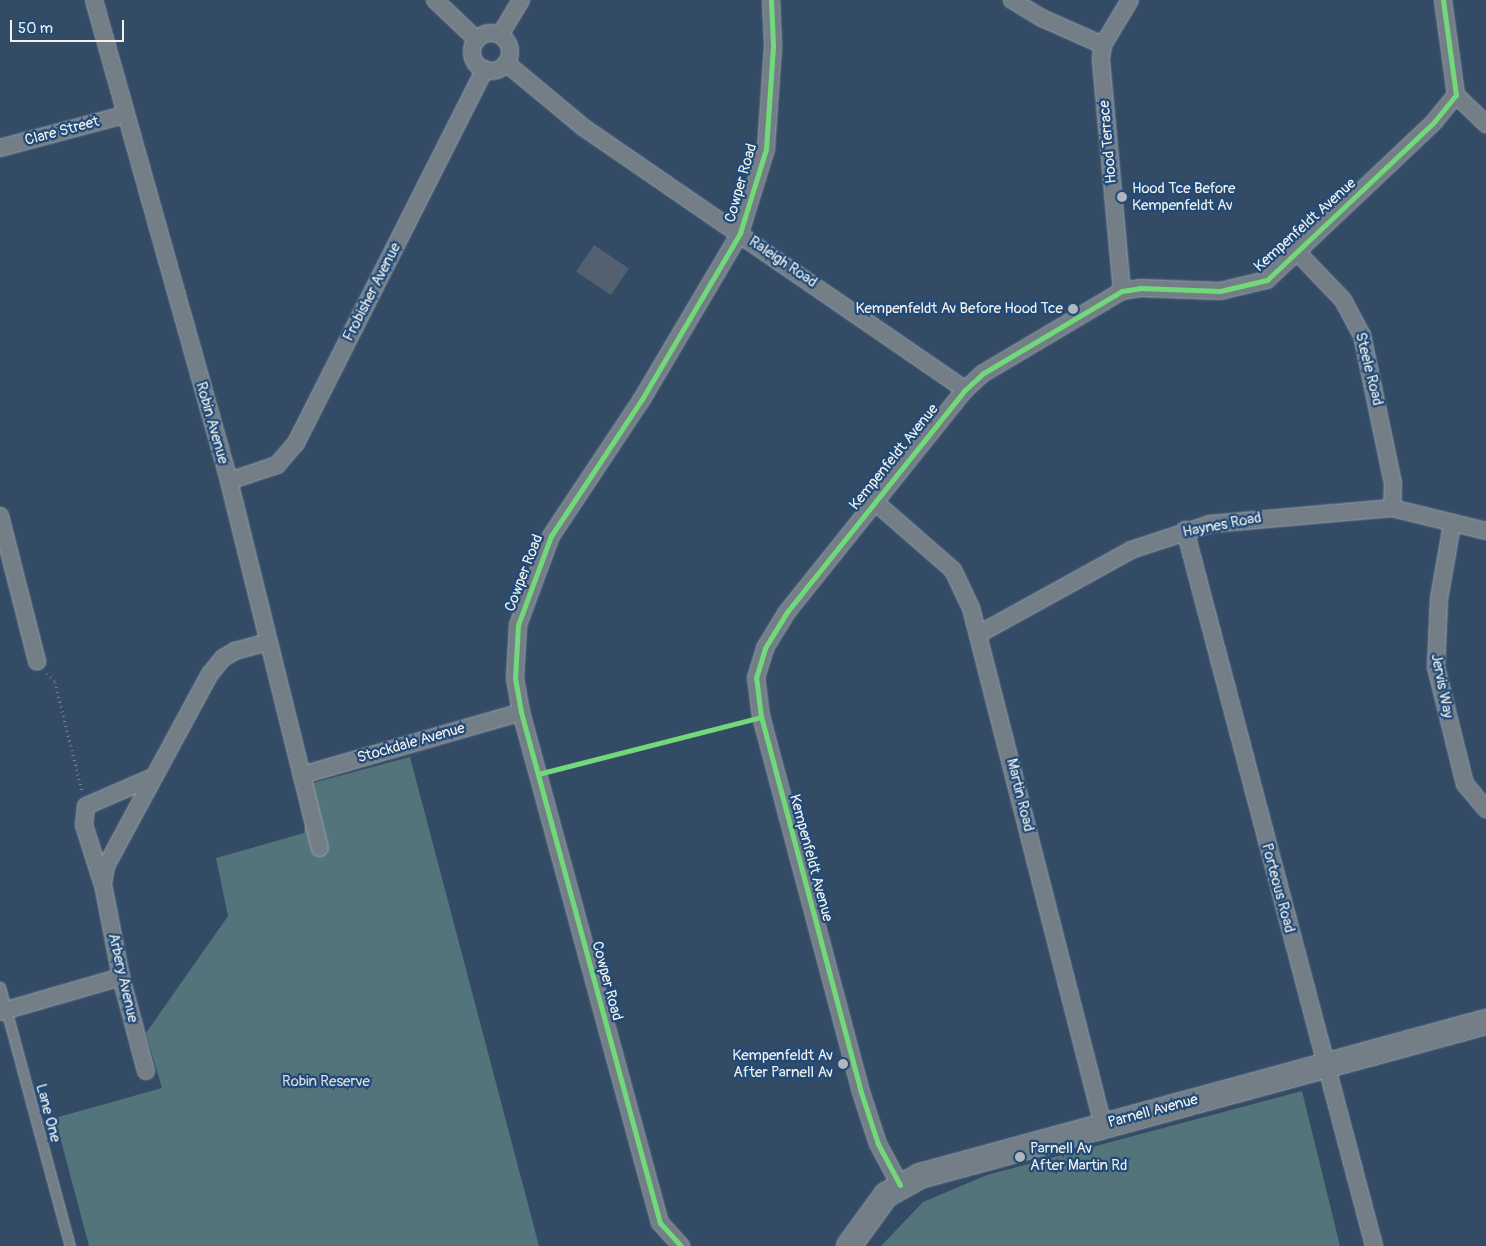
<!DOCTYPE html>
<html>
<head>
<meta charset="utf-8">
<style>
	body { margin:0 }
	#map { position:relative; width:1486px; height:1246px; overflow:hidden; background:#344b65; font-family:Pangolin,sans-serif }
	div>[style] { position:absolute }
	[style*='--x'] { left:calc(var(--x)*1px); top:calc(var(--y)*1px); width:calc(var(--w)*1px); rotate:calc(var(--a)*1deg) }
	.green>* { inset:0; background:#53747b }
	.building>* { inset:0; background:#536070; transform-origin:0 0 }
	.path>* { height:2.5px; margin-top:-1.25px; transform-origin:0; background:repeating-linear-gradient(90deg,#78838f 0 1px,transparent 0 5px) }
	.roads { filter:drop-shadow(0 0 1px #9ba5af) drop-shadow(0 0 1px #9ba5af) }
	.lane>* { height:9px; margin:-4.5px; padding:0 4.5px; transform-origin:4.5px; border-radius:4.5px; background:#737e87 }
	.street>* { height:16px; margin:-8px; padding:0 8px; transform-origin:8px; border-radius:8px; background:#737e87 }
	.street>.ring { margin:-8px; padding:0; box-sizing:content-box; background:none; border:16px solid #737e87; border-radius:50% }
	.secondary>* { height:24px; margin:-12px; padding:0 12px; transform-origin:12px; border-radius:12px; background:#737e87 }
	.cycleway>* { height:5px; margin:-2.5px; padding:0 2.5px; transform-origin:2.5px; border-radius:2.5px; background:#71d979 }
	.dots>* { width:14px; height:14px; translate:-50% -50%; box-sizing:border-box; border:2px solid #1f4a7a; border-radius:50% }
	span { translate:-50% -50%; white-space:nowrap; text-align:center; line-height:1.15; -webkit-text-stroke:4.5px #1f4a7a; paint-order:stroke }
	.street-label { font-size:15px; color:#f4f1e8 }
	.poi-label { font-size:15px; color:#f4f1e8 }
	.left { translate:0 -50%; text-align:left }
	.right { translate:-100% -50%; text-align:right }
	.park-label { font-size:15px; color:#dddfd8 }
	.scale { position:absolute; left:10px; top:20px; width:114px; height:22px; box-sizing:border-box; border:2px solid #f4f1e8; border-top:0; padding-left:6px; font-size:15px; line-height:18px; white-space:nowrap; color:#f4f1e8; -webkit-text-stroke:4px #1f4a7a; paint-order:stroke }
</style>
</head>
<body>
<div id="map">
	<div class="green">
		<i style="clip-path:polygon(410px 757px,539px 1246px,89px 1246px,55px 1118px,162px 1088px,146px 1033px,228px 916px,216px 858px,304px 833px,309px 784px)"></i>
		<i style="clip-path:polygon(1302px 1091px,1340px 1246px,881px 1246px,923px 1202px,987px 1175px)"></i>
	</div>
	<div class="building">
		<i style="left:594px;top:245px;width:42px;height:32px;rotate:34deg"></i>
	</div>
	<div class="path">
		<i style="--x:47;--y:673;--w:12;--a:48"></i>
		<i style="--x:55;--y:682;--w:111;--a:76"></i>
	</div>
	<div class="roads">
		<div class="lane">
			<i style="--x:0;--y:987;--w:268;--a:74.9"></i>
		</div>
		<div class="street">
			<i style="--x:94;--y:0;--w:500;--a:74.3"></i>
			<i style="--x:229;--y:481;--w:378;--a:76.1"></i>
			<i style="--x:435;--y:0;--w:58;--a:43.6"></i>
			<i style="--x:1012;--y:0;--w:37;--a:31"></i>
			<i style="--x:1044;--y:19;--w:64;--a:23.8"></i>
			<i class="ring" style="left:472px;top:33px;width:22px;height:22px"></i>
			<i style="--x:500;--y:35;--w:41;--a:-59"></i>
			<i style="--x:506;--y:63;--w:100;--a:39.7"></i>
			<i style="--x:583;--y:127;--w:464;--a:34.5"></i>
			<i style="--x:1456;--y:95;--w:42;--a:44"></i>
			<i style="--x:0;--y:148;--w:128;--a:-14.9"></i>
			<i style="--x:1297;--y:252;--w:66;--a:46.2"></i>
			<i style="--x:1343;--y:300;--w:40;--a:62"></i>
			<i style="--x:1362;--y:335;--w:151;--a:78.2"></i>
			<i style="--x:1393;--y:483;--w:25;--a:92"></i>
			<i style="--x:1122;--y:291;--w:234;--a:-95.2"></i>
			<i style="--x:1101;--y:58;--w:13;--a:-81"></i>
			<i style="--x:1103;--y:45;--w:52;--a:-59"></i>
			<i style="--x:229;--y:481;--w:51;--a:-18.4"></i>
			<i style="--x:277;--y:465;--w:29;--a:-49"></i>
			<i style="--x:296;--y:443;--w:419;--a:-63.2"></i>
			<i style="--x:875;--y:502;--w:103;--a:41.1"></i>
			<i style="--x:953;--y:570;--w:42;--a:64.7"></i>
			<i style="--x:971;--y:608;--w:534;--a:75.68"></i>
			<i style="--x:0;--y:516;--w:150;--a:75.7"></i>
			<i style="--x:1452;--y:525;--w:75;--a:100"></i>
			<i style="--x:1439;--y:599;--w:68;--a:92.5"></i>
			<i style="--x:1436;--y:667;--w:121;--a:76.1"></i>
			<i style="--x:1465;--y:784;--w:33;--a:50"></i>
			<i style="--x:1185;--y:530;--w:741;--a:75.21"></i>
			<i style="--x:979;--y:634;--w:174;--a:-28.9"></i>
			<i style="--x:1131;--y:550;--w:83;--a:-18.2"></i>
			<i style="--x:1210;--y:524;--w:183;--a:-5"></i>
			<i style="--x:1392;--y:508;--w:97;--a:13.7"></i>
			<i style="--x:302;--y:775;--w:228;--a:-16"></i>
			<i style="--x:102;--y:882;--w:60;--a:-107.5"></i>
			<i style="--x:84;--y:825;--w:19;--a:-84"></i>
			<i style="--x:86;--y:806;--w:71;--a:-23.3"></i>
			<i style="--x:0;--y:1012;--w:126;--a:-16.1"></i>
			<i style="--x:146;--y:1071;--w:97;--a:-104.9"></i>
			<i style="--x:121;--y:977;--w:95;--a:-101"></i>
			<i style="--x:103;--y:884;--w:18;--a:-81"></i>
			<i style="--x:106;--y:866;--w:218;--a:-61.6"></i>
			<i style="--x:210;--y:674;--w:21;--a:-51"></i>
			<i style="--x:223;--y:658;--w:14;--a:-30"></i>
			<i style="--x:235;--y:651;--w:34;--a:-15"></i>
			<i style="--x:900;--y:1185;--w:47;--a:-118.2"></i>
			<i style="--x:878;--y:1144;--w:55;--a:-108.1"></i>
			<i style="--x:861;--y:1092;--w:388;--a:-104.9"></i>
			<i style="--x:761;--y:717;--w:39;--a:-97"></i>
			<i style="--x:756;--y:678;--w:31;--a:-73"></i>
			<i style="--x:765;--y:648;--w:42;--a:-58.6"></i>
			<i style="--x:787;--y:612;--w:285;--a:-51.3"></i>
			<i style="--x:965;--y:390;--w:23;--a:-43"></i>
			<i style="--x:982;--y:374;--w:163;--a:-30.7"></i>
			<i style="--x:1122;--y:291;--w:18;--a:-9"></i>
			<i style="--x:1140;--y:288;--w:80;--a:2.1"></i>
			<i style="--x:1220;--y:291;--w:48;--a:-13.2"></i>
			<i style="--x:1267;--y:280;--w:230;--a:-43.4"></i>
			<i style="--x:1434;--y:122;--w:35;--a:-51"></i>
			<i style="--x:1456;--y:95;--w:96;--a:-97.8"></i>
			<i style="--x:681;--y:1246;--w:31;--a:-132"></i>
			<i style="--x:660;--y:1223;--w:530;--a:-105.22"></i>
			<i style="--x:521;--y:712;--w:34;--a:-100"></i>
			<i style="--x:515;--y:679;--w:54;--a:-86.8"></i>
			<i style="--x:518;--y:625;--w:95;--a:-69.7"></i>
			<i style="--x:551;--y:536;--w:164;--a:-56.4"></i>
			<i style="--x:642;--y:399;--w:193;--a:-59.4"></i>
			<i style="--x:740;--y:233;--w:88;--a:-72.8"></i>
			<i style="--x:766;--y:149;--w:104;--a:-86.1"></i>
			<i style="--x:773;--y:45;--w:45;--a:-92.5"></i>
		</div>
		<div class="secondary">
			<i style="--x:849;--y:1246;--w:63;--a:-54"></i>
			<i style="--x:886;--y:1195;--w:39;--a:-29"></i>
			<i style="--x:920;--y:1176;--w:587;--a:-15.22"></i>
		</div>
	</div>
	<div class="cycleway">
		<i style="--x:538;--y:774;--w:230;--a:-14.3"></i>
		<i style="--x:900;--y:1185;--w:47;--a:-118.2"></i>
		<i style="--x:878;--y:1144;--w:55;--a:-108.1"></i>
		<i style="--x:861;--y:1092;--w:388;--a:-104.9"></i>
		<i style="--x:761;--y:717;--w:39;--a:-97"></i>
		<i style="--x:756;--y:678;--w:31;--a:-73"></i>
		<i style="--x:765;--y:648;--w:42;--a:-58.6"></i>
		<i style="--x:787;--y:612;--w:285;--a:-51.3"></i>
		<i style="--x:965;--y:390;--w:23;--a:-43"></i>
		<i style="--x:982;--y:374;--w:163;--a:-30.7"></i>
		<i style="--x:1122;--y:291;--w:18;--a:-9"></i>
		<i style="--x:1140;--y:288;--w:80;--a:2.1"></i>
		<i style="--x:1220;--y:291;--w:48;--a:-13.2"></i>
		<i style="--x:1267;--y:280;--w:230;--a:-43.4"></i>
		<i style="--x:1434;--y:122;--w:35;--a:-51"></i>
		<i style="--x:1456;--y:95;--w:96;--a:-97.8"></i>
		<i style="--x:681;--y:1246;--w:31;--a:-132"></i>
		<i style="--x:660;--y:1223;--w:530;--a:-105.22"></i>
		<i style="--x:521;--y:712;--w:34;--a:-100"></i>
		<i style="--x:515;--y:679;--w:54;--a:-86.8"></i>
		<i style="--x:518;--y:625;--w:95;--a:-69.7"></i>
		<i style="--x:551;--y:536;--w:164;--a:-56.4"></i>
		<i style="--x:642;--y:399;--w:193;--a:-59.4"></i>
		<i style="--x:740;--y:233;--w:88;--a:-72.8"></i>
		<i style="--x:766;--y:149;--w:104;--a:-86.1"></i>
		<i style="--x:773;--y:45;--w:45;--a:-92.5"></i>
	</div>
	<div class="dots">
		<i style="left:1122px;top:197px;background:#b1b7ba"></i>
		<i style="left:1073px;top:309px;background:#b1b7ba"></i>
		<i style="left:843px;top:1064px;background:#b1b7ba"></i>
		<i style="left:1020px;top:1157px;background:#b1b7ba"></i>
	</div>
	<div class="street-label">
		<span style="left:62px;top:131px;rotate:-15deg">Clare Street</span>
		<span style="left:1108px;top:142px;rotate:-95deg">Hood Terrace</span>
		<span style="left:741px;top:183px;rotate:-74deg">Cowper Road</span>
		<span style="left:1305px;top:225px;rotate:-42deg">Kempenfeldt Avenue</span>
		<span style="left:783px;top:262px;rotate:34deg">Raleigh Road</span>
		<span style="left:372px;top:292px;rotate:-63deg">Frobisher Avenue</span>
		<span style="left:1369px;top:369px;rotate:76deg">Steele Road</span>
		<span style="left:212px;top:423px;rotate:74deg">Robin Avenue</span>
		<span style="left:894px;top:457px;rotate:-51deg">Kempenfeldt Avenue</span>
		<span style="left:1222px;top:525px;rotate:-11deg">Haynes Road</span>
		<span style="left:524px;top:573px;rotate:-69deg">Cowper Road</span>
		<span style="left:1442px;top:686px;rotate:79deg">Jervis Way</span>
		<span style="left:411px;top:743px;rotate:-16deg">Stockdale Avenue</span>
		<span style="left:1020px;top:795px;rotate:76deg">Martin Road</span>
		<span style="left:811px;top:858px;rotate:75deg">Kempenfeldt Avenue</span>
		<span style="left:1278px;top:888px;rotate:75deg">Porteous Road</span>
		<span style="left:123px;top:978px;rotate:77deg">Arbery Avenue</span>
		<span style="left:607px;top:981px;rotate:75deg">Cowper Road</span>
		<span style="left:1153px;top:1111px;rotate:-15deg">Parnell Avenue</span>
		<span style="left:48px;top:1113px;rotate:75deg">Lane One</span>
	</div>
	<div class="poi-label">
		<span class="left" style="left:1132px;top:197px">Hood Tce Before<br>Kempenfeldt Av</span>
		<span class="right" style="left:1063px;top:309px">Kempenfeldt Av Before Hood Tce</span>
		<span class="right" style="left:833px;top:1064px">Kempenfeldt Av<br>After Parnell Av</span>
		<span class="left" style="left:1030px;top:1157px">Parnell Av<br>After Martin Rd</span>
	</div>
	<div class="park-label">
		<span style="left:326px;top:1082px">Robin Reserve</span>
	</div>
	<div class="scale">50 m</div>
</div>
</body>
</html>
